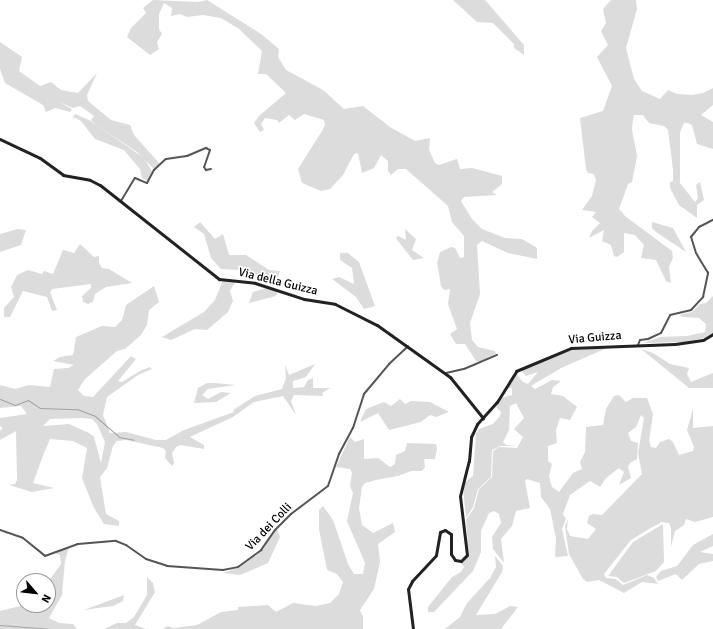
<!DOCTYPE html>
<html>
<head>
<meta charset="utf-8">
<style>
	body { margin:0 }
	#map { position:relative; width:713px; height:629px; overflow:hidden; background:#fff; font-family:Signika,sans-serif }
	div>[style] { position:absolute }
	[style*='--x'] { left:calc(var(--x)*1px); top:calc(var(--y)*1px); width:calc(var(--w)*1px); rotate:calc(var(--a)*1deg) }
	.green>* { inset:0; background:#dcdcdc }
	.stream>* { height:1px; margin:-0.5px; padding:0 0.5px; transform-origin:0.5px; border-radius:0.5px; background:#a3a3a3 }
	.street>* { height:2px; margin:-1px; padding:0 1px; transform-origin:1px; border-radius:1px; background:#555 }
	.secondary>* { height:3px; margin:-1.5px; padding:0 1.5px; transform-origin:1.5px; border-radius:1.5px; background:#222 }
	span { translate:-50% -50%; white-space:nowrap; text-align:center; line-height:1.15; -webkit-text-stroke:3.5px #fff; paint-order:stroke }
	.street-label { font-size:12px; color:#000 }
	.north { position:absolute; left:16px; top:573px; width:40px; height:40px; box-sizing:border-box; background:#fff; border:1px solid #999; border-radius:50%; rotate:118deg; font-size:11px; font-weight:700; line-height:16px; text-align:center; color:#000 }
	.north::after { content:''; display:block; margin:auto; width:14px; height:18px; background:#000; clip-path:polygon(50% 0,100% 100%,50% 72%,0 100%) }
</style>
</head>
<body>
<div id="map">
	<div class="green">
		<i style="clip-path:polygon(153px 0,198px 2px,207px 0,261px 34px,279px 49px,278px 57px,286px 70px,323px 90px,344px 109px,363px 106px,390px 127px,415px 141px,430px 138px,429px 150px,435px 163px,439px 165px,457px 159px,460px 169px,472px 168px,502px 176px,502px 184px,492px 192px,497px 195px,464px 197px,461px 201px,472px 219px,482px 229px,505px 238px,522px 239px,537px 248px,537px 259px,508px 253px,482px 241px,477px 245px,480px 294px,470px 323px,472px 340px,478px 347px,495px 351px,496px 354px,480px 362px,476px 361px,465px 344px,456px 344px,450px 334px,457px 329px,448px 304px,450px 289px,444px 290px,441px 286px,437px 263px,440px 252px,451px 247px,455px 248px,460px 258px,464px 257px,464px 236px,452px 222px,448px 206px,406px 169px,398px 169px,391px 175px,388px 171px,388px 161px,381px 155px,374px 168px,362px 173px,358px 153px,354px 154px,343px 175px,330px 189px,321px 191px,302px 183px,298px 169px,322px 131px,325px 125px,324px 120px,304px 114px,295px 120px,289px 115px,279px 123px,277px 120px,265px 118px,261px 124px,264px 130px,260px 132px,254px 123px,259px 116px,286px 93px,266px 74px,258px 74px,262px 51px,239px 29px,221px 18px,203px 15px,187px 17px,180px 14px,171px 16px,172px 8px,164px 3px,159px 14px,159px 29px,162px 34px,157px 42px,159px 49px,150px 55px,127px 37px,131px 28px,146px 13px,143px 8px)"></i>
		<i style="clip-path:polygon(453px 0,485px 0,524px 45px,524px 55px,514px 48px,514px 44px,493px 23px,477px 22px)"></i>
		<i style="clip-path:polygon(611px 0,636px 0,637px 9px,626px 48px,634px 79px,642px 91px,660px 99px,668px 90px,677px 94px,692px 95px,703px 93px,713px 88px,713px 105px,701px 115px,713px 122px,713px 149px,697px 144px,692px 125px,688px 123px,684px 123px,680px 132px,680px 183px,695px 202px,698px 198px,696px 185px,700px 182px,704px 200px,697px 205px,697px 218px,679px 205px,670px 188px,670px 182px,673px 181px,673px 170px,668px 130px,664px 126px,649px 123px,643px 115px,634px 115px,633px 119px,632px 130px,637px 156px,632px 182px,628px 184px,619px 209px,625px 216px,672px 251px,673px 258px,669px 267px,671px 283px,666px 281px,656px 260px,641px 258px,644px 245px,635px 235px,624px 233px,624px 252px,617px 257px,614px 256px,611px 245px,602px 241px,604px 230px,589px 238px,592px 231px,600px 223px,592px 217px,596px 212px,582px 210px,592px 196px,596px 180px,594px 174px,588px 173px,586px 169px,580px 118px,603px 111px,612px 86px,597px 57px,608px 45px,601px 31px,606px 23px,603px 9px)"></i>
		<i style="clip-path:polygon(0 42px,22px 57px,19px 71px,40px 86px,51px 82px,61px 90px,78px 93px,97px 73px,87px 95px,88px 101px,111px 120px,130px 125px,134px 135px,160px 164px,154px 169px,137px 152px,98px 126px,91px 120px,94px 116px,80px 106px,73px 108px,59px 102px,72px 109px,70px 112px,55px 108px,46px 112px,43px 105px,5px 83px,0 69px)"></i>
		<i style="clip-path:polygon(75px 114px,91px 121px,144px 158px,152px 171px,147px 181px,142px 178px,140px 169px,124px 150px,95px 139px,81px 121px,74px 117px,73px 120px,73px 117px)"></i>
		<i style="clip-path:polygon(200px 222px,215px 239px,223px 234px,229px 255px,246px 255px,269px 270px,280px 271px,276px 283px,239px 270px,221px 269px,211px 258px,204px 234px,194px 227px)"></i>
		<i style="clip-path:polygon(652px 222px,673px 228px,686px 252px,656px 232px,652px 228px)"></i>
		<i style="clip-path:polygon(18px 229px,26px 230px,21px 245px,0 252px,0 234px)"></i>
		<i style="clip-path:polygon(405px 229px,416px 239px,412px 250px,424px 258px,413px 260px,398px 241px,396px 238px,398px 236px,406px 240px)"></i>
		<i style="clip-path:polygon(80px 244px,94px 257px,99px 256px,99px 263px,102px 268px,109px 269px,132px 283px,106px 287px,95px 294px,93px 302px,88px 304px,83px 302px,82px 296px,91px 288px,91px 284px,52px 289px,50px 292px,57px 310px,52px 311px,47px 297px,23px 291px,10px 317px,4px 317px,4px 308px,14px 297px,11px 287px,17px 275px,28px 270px,42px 274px,44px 271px,53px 274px,63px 250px,74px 253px)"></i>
		<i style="clip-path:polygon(340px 253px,348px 253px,359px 262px,375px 306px,364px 309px,356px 297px,332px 279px,339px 277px,354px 284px,352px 268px,340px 260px)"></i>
		<i style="clip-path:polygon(223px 280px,236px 280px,230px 291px,233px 301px,228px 312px,207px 330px,195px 329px,171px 340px,162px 337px,204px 312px,215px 300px)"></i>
		<i style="clip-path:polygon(evenodd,154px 286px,159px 302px,149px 310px,147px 325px,141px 335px,125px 349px,117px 351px,85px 379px,78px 390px,84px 396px,93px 397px,131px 356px,136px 359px,118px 381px,122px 382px,140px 371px,150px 367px,152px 369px,138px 375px,107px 397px,103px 415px,110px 433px,126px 432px,156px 440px,166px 440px,184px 430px,234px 412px,233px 410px,255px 396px,282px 389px,286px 378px,285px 365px,289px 375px,315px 364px,306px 377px,293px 381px,293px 388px,304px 387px,308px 380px,313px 378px,313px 388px,330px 388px,322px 393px,323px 396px,294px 395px,291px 401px,296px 415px,283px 396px,254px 402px,233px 417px,190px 437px,204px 445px,204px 449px,181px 445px,176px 447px,172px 453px,174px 463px,172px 466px,165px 458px,166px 451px,163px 448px,126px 440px,117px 441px,113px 446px,107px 468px,100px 477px,106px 514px,119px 521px,119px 526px,104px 524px,94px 508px,82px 478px,87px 448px,73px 441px,50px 439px,44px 453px,33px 483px,54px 488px,32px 492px,9px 485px,15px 484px,17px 480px,16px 431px,0 440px,0 431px,3px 428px,0 426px,0 418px,27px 414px,21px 406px,0 408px,0 385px,15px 389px,29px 385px,50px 387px,54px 369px,68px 368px,74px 365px,53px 361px,60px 357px,73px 355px,76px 337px,102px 326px,115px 327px,122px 320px,126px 305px,154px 286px,82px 418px,92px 419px,97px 424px,105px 442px,101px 463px,94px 437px,89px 433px,69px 424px,43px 426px,50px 419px,82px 418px)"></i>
		<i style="clip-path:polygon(267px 288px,278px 291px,276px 296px,249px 303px,253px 292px)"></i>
		<i style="clip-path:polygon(713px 296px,713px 333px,704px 338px,684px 342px,643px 343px,660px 337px,687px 336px,705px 332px,706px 324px,699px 318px,683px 317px,679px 315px,692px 312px,700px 304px,706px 303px)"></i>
		<i style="clip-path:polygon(607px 348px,561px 368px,531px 386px,535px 389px,552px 380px,561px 381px,553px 387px,551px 394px,563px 396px,577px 407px,570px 420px,560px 418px,556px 430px,557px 443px,548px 446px,548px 461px,552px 464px,549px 476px,552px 487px,559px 492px,573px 473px,582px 469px,580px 462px,585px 452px,586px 427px,603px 425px,606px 409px,614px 396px,619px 395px,626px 402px,633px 398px,647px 398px,653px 414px,649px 441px,651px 447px,656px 448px,660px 442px,669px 439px,673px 442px,679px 455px,693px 451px,694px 447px,687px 430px,693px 409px,693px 428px,713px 426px,713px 517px,695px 522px,686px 519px,684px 525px,675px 531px,671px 547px,671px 528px,669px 523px,662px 522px,649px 529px,631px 540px,604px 574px,606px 578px,616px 579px,623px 585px,647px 575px,654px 578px,658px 584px,642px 582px,624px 593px,599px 580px,587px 582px,583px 579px,569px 554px,565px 526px,568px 520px,567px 529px,570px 536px,588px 539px,596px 529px,587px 523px,589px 516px,593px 514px,602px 515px,642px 474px,638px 453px,644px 418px,641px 415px,636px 427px,628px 433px,631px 441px,638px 443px,637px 459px,630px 463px,628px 467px,631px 478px,619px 485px,624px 472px,619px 468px,606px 478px,600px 487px,590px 481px,570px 495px,563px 514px,566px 519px,562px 529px,568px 556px,555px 557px,556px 538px,550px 509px,541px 497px,540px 483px,527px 479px,525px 481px,530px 508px,516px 511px,512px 526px,501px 539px,504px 563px,493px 549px,492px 537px,501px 523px,499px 514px,494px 511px,489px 513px,481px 531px,481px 552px,473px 571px,434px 612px,428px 612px,428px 607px,452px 577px,461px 572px,464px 567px,460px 562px,469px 556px,466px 520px,474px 508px,479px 489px,492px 477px,493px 451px,499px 447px,517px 448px,523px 437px,514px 429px,524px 418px,516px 403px,510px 406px,509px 430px,503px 442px,506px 445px,518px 446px,500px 446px,492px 450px,491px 477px,478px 489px,473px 507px,466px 518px,463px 487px,464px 483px,473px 476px,476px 434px,479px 429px,493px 424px,500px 416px,501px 412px,496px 407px,502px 398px,512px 395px,512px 388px,507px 388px,516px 373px,523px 382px,528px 384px,538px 372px,526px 376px,522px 372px,523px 369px,572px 350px)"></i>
		<i style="clip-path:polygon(641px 349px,653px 353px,670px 364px,689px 368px,687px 374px,691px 382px,713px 373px,713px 388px,689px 388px)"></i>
		<i style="clip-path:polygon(207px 383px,215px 383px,236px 385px,208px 389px,202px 395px,208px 399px,221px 392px,231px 393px,216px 402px,194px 403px,198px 388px)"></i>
		<i style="clip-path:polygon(400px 399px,405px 404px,411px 401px,430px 402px,449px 412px,436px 417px,430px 415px,421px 422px,389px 430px,378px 413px,360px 422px,366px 409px,384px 402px,391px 406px)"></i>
		<i style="clip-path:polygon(350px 437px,355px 442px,364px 439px,364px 459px,378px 458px,390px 467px,395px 464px,396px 455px,405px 451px,407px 443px,436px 444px,437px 449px,435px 459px,424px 459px,425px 467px,422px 471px,411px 471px,398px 476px,376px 480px,365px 483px,362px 487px,359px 508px,362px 525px,373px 533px,393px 523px,395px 532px,378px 544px,380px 562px,374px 589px,360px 610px,363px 617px,363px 629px,163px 629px,167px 626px,174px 628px,197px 625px,221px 612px,238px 610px,238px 607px,268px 605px,276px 612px,293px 603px,316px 606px,330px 603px,339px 594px,343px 582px,337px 574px,327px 570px,319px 529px,319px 510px,323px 506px,333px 520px,348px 564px,354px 574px,363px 574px,365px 563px,347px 521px,353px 493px,350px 486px,352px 473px,350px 469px,336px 467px)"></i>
		<i style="clip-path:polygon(663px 524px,664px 562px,656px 571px,624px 583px,617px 577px,608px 576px,633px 542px)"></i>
		<i style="clip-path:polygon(277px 529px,280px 537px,268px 563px,240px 575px,223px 573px,238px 568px,257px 555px)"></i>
		<i style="clip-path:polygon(713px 534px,713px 546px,700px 552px,713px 554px,713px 561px,699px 564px,682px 580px,676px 574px,658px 581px,656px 577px,661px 571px,677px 566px,693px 545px)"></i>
		<i style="clip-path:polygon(69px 547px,65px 561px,62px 595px,49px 618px,59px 623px,73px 624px,77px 629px,0 629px,0 611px,24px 605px,48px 605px,48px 582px,61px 564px,60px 555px,56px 553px)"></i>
		<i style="clip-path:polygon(495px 556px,503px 566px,502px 572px,476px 615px,495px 614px,510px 606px,518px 607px,501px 629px,445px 629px,460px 617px,467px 603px,490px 578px,496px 567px)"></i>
		<i style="clip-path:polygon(147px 577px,153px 583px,155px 592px,135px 625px,146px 629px,104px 629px,117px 623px,126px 623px,134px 617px,147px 595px)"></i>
		<i style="clip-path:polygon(124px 595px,123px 601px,113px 606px,84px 610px)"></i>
	</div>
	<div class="stream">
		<i style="--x:0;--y:399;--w:16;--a:22"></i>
		<i style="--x:15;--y:405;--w:14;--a:-21"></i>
		<i style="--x:28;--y:400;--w:14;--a:34"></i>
		<i style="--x:40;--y:408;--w:37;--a:2"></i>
		<i style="--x:77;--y:409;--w:19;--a:21"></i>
		<i style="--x:95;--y:416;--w:32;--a:41"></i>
		<i style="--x:119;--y:437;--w:15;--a:11"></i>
		<i style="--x:0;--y:625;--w:51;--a:4.5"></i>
	</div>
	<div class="street">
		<i style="--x:121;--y:201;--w:27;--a:-59"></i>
		<i style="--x:135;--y:178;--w:13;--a:23"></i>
		<i style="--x:147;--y:183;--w:15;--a:-62"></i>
		<i style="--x:154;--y:170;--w:16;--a:-43"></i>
		<i style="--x:166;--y:159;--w:21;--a:-8"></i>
		<i style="--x:187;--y:156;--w:21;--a:-23"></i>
		<i style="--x:206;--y:148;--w:4;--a:27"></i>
		<i style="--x:210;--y:150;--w:18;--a:109"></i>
		<i style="--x:204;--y:167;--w:4;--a:56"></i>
		<i style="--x:206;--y:170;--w:5;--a:-11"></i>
		<i style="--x:638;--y:345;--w:5;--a:-68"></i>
		<i style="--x:640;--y:340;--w:8;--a:-7"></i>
		<i style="--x:648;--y:339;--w:14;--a:-25"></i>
		<i style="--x:661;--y:333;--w:20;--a:-63"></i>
		<i style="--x:670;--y:315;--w:22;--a:-13"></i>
		<i style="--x:691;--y:310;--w:18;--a:-47"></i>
		<i style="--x:703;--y:297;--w:25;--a:-78"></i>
		<i style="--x:708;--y:273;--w:23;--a:-121"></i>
		<i style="--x:696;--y:253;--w:17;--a:-107"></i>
		<i style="--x:691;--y:237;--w:13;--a:-51"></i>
		<i style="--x:699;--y:227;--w:16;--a:-27"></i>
		<i style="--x:446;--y:373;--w:18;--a:-13"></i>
		<i style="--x:464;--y:369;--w:36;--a:-23"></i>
		<i style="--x:0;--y:530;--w:24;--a:19"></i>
		<i style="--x:23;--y:538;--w:28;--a:39"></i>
		<i style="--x:45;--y:556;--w:35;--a:-20"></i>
		<i style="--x:78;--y:544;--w:38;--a:-5"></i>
		<i style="--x:116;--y:541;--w:11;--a:22"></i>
		<i style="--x:126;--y:545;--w:24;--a:35"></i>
		<i style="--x:146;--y:559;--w:22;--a:18"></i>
		<i style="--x:167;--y:566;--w:56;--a:4.1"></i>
		<i style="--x:223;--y:570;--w:15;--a:-11"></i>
		<i style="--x:238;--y:567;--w:29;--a:-36"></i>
		<i style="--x:261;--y:550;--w:24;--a:-55"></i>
		<i style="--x:275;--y:530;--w:23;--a:-45"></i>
		<i style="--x:291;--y:514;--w:46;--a:-37.1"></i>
		<i style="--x:328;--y:486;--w:34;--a:-71"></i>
		<i style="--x:339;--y:454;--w:30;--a:-62"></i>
		<i style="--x:353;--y:428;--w:36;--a:-72"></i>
		<i style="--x:364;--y:394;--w:39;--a:-50"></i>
		<i style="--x:389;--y:364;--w:26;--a:-43"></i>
	</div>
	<div class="secondary">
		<i style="--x:0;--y:139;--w:44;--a:25.4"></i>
		<i style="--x:40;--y:158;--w:29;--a:36"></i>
		<i style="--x:63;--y:175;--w:27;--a:10"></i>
		<i style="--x:90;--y:180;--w:11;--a:27"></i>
		<i style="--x:100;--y:185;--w:152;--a:38.3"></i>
		<i style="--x:219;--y:279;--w:36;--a:6"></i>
		<i style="--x:255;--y:283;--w:52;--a:18.1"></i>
		<i style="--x:304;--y:299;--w:31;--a:9"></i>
		<i style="--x:335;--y:304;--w:47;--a:26.6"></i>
		<i style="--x:377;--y:325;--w:90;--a:35.5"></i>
		<i style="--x:450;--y:377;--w:53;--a:51.2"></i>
		<i style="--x:413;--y:629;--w:40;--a:-97.1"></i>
		<i style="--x:408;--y:589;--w:9;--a:-63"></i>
		<i style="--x:412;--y:581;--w:35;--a:-47"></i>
		<i style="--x:436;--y:555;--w:23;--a:-80"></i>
		<i style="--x:440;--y:532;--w:5;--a:-22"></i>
		<i style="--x:445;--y:530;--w:7;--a:34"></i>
		<i style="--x:451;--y:534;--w:20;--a:90"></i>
		<i style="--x:451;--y:554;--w:7;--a:56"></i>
		<i style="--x:455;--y:560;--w:6;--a:9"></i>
		<i style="--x:461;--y:561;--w:8;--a:-45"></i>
		<i style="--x:467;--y:555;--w:59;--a:-96.8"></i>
		<i style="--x:460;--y:496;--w:36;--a:-76"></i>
		<i style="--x:469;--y:461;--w:24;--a:-85"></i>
		<i style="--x:471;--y:437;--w:14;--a:-65"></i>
		<i style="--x:477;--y:424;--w:30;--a:-48"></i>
		<i style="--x:497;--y:402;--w:36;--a:-58"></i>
		<i style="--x:516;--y:371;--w:60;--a:-22.7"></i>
		<i style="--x:571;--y:348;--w:104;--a:-2.2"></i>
		<i style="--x:675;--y:344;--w:28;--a:-8"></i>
		<i style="--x:703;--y:340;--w:12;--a:-31"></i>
	</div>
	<div class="street-label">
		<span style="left:278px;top:282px;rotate:14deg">Via della Guizza</span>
		<span style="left:595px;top:338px;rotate:-5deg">Via Guizza</span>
		<span style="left:269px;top:527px;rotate:-46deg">Via dei Colli</span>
	</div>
	<div class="north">N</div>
</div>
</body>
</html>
